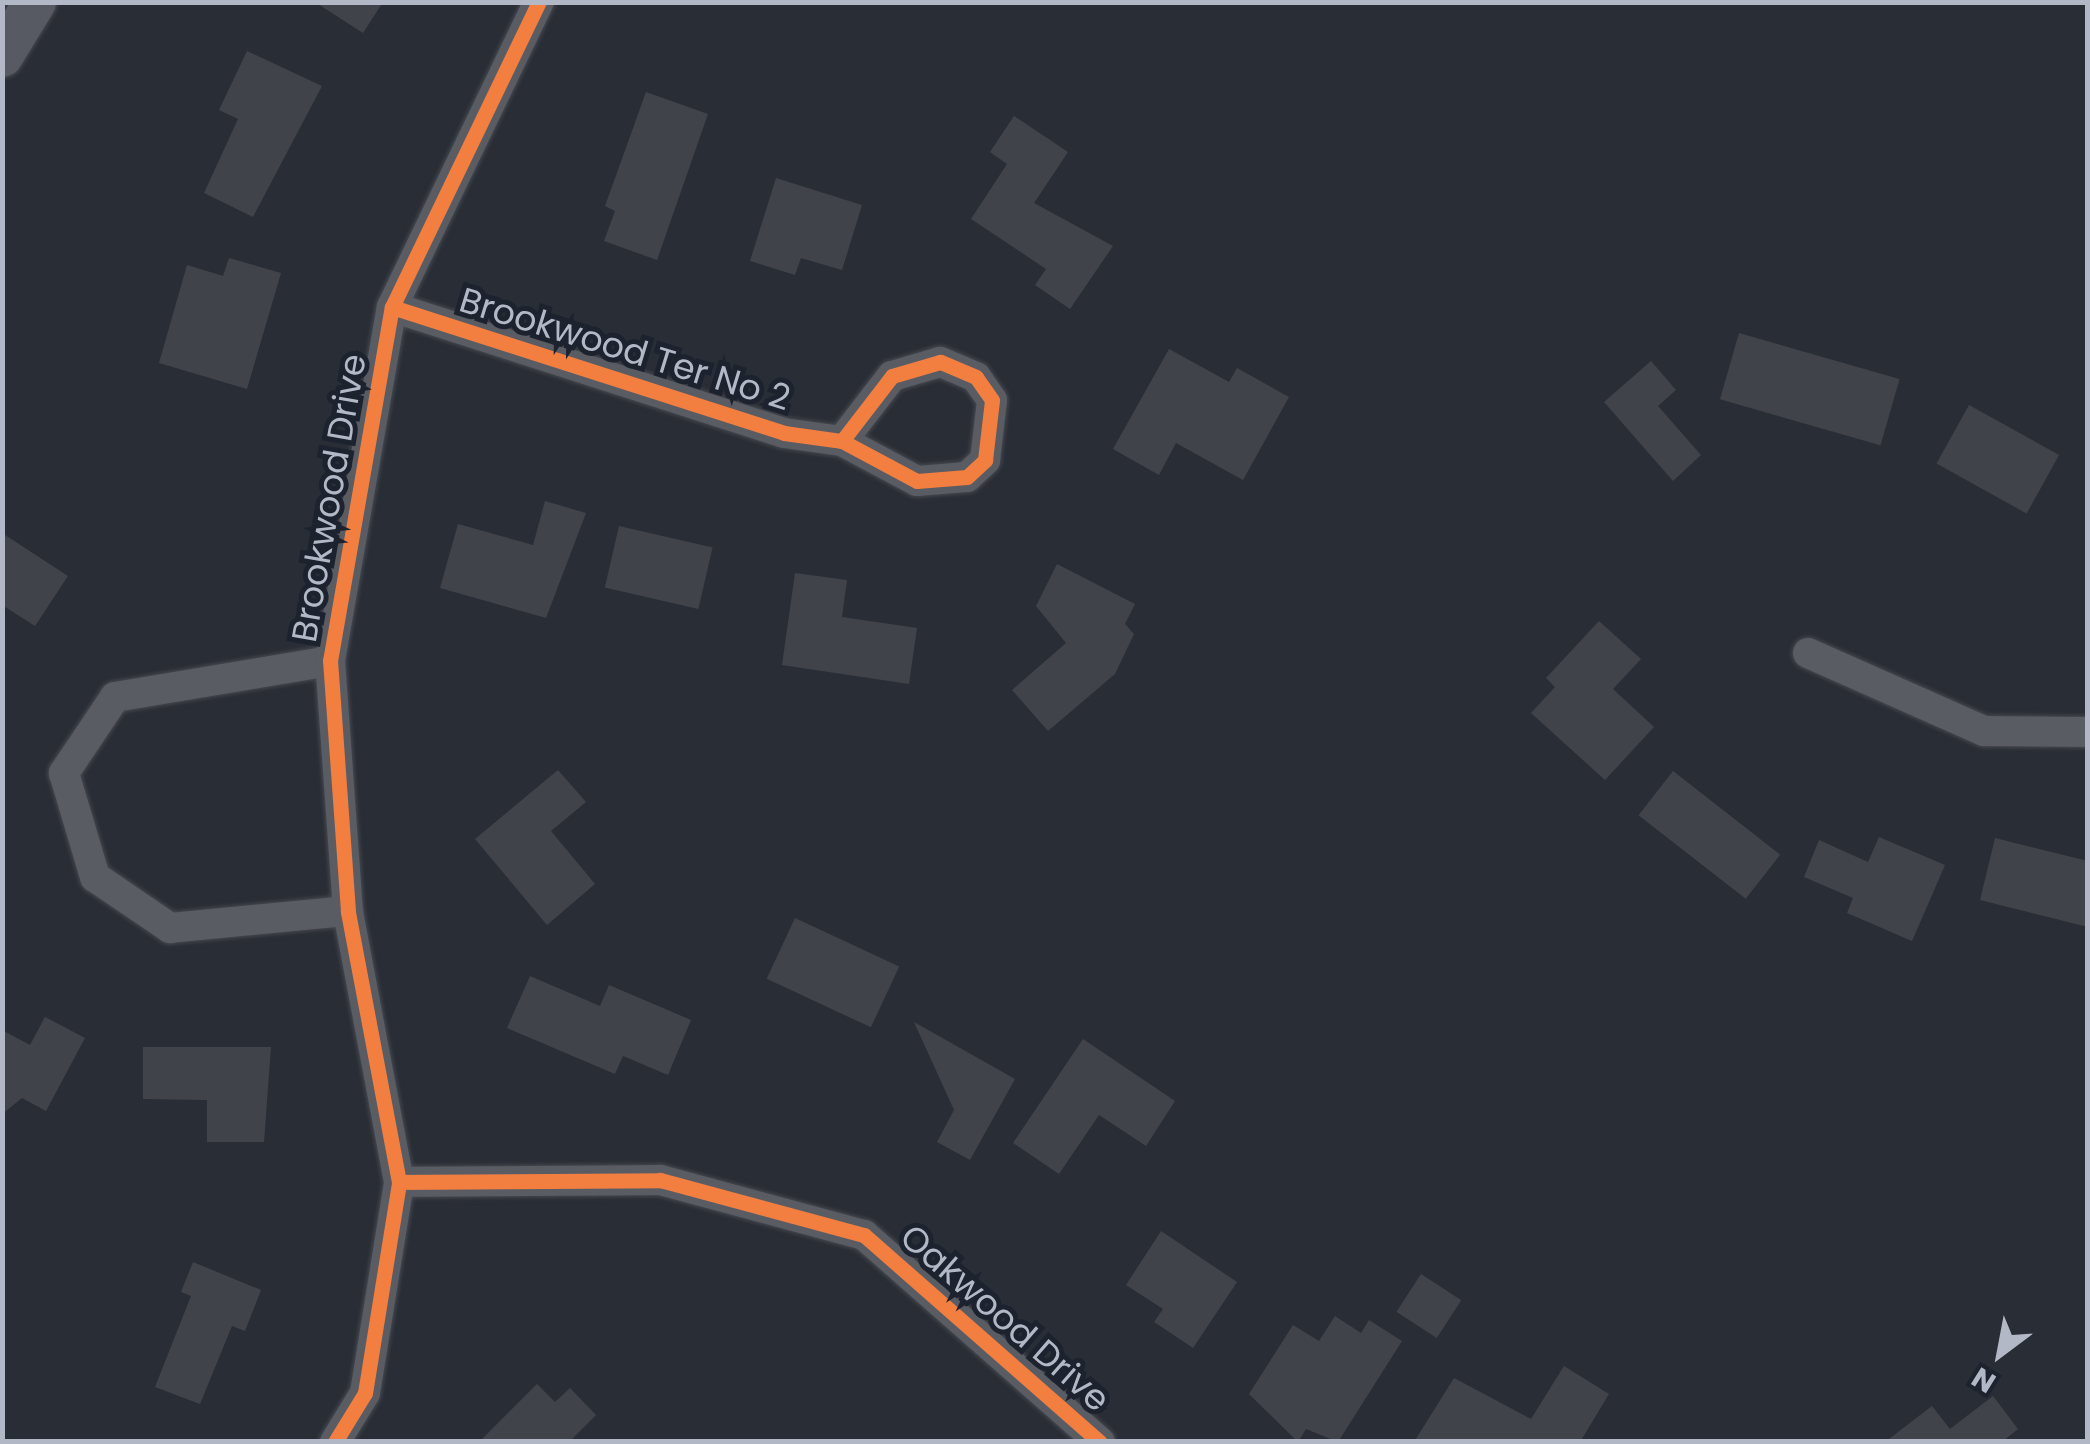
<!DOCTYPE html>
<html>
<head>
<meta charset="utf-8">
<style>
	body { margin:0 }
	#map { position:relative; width:2090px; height:1444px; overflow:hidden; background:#292d35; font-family:Poppins,sans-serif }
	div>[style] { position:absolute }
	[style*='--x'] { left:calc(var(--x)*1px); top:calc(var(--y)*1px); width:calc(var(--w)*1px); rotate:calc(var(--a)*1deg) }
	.building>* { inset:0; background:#40444a; transform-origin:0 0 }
	.roads { filter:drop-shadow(0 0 2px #45484e) drop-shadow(0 0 2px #45484e) }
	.minor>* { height:30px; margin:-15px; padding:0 15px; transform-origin:15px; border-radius:15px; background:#595c63 }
	.secondary>* { height:42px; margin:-21px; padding:0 21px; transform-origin:21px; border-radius:21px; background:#575a62 }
	.cycleway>* { height:15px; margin:-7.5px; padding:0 7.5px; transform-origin:7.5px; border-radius:7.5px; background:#f27e40 }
	span { translate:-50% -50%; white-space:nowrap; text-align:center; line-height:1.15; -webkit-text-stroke:10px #1d222f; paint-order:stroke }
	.street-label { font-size:35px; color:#b3b8c6 }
	.frame { position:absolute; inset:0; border:5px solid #b3b8c6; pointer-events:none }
	.north { position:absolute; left:1950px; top:1304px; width:100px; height:100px; -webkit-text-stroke:8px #1d222f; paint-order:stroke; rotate:212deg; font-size:28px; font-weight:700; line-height:40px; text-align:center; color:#b3b8c6 }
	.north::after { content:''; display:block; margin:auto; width:35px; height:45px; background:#b3b8c6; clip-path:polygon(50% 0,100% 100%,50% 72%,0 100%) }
</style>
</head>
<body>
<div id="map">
	<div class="building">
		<i style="clip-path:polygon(315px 2px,383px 2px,363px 33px)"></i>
		<i style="clip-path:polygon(247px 51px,322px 86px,253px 217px,204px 193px,238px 119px,219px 110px)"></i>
		<i style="clip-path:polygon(646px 92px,708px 114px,657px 260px,604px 241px,615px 211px,605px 206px)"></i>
		<i style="clip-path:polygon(1014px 116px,1068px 152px,1034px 203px,1113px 246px,1070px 309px,1035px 285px,1046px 269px,971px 219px,1007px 164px,990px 152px)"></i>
		<i style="clip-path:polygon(776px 178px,862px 205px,842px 270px,801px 258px,795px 275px,750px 261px)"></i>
		<i style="clip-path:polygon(229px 258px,281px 273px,247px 389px,159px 363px,187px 265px,223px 276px)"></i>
		<i style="left:1739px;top:333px;width:167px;height:69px;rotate:16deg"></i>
		<i style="clip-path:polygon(1169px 349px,1229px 382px,1237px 368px,1289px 397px,1243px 480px,1176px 443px,1159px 475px,1113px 449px)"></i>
		<i style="clip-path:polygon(1651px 361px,1676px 390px,1658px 406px,1701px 455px,1673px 481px,1604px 402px)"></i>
		<i style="left:1969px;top:405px;width:103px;height:67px;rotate:29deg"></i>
		<i style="clip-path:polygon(545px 501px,586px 513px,546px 618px,440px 588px,458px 524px,533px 545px)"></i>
		<i style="left:619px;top:526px;width:96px;height:63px;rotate:13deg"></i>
		<i style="clip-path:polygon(2px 533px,68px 576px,35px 626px,2px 605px)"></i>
		<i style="clip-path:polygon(1057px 564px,1135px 604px,1125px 624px,1134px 634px,1115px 674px,1048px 731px,1012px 690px,1066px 643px,1036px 606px)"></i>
		<i style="clip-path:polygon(795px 573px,847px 580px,842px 617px,917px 628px,909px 684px,782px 665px)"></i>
		<i style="clip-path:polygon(1599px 621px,1641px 659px,1613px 689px,1654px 727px,1605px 780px,1531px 713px,1555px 687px,1546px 678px)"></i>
		<i style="clip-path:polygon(558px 770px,586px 802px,551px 831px,595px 884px,547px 925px,475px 839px)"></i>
		<i style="left:1673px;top:771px;width:136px;height:56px;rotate:38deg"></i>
		<i style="clip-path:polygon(1879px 837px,1945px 865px,1912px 941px,1847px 913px,1853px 898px,1804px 877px,1819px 840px,1868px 862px)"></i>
		<i style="clip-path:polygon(1995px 838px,2088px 861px,2088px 927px,1980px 900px)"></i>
		<i style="left:795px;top:918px;width:115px;height:67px;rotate:25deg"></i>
		<i style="clip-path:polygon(530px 976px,600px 1006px,609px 985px,691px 1020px,668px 1075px,623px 1056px,615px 1074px,507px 1028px)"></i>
		<i style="clip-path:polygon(45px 1017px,85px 1038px,46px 1111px,22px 1098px,2px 1114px,2px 1030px,30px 1045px)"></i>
		<i style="clip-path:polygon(914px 1022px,1015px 1079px,970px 1160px,937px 1142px,954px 1110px)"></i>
		<i style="clip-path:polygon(1083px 1039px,1175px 1101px,1146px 1146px,1099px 1115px,1059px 1174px,1013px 1143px)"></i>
		<i style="clip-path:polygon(143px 1047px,271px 1047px,264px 1142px,207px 1142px,207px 1100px,143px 1099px)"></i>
		<i style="clip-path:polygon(1161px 1231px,1237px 1282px,1193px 1348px,1154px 1322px,1163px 1309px,1126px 1285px)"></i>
		<i style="clip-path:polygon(193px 1262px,261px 1290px,245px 1331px,232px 1326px,200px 1404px,155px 1387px,191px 1296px,181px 1292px)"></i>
		<i style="left:1421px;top:1274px;width:48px;height:45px;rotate:33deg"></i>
		<i style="clip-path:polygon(1335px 1316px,1361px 1333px,1369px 1320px,1402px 1341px,1338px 1442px,1306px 1429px,1298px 1442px,1249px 1394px,1293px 1325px,1319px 1341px)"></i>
		<i style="clip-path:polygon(1564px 1366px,1609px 1394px,1580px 1442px,1414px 1442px,1454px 1378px,1531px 1419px)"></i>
		<i style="clip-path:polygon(537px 1384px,555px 1402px,570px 1388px,596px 1415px,569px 1442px,479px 1442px)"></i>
		<i style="clip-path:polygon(1993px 1396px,2018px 1429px,2002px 1442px,1885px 1442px,1932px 1406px,1950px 1429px)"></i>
	</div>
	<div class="roads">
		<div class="minor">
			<i style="--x:392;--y:307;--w:412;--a:17.8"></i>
			<i style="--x:784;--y:433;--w:59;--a:7.9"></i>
			<i style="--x:842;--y:441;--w:85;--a:28.1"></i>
			<i style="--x:917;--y:481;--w:50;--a:-4.6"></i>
			<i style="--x:967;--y:477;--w:25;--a:-43"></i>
			<i style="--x:985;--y:460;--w:60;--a:-83.3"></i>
			<i style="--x:992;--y:400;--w:28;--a:-125"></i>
			<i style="--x:976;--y:377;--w:39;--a:-157"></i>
			<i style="--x:940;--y:362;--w:50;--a:163.7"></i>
			<i style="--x:892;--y:376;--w:82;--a:127.6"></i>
			<i style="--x:1808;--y:653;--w:193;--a:23.9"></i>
			<i style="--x:1984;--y:731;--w:104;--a:0.6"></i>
			<i style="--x:330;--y:661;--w:218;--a:170.5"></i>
			<i style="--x:115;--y:697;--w:92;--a:123.9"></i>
			<i style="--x:64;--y:773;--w:109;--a:73.4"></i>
			<i style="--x:95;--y:877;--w:91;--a:34.2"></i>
			<i style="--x:170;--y:928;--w:179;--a:-5.5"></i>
			<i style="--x:399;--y:1182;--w:261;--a:-0.4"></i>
			<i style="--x:660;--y:1180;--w:211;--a:15.1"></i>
			<i style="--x:864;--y:1235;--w:314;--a:41.3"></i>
			<i style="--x:335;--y:1442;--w:57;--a:-58.5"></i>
			<i style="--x:365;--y:1393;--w:214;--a:-80.8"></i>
			<i style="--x:399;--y:1182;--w:276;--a:-100.7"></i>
			<i style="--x:348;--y:911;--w:251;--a:-94.1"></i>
			<i style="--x:330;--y:661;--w:359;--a:-80.1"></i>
			<i style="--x:392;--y:307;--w:339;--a:-64.3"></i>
		</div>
		<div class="secondary">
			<i style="--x:2;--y:56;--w:63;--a:-58.6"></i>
		</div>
	</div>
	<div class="cycleway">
		<i style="--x:392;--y:307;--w:412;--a:17.8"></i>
		<i style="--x:784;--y:433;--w:59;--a:7.9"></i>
		<i style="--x:842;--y:441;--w:85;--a:28.1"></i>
		<i style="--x:917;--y:481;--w:50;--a:-4.6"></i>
		<i style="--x:967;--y:477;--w:25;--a:-43"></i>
		<i style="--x:985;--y:460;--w:60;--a:-83.3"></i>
		<i style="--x:992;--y:400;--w:28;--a:-125"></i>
		<i style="--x:976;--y:377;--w:39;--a:-157"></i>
		<i style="--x:940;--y:362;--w:50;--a:163.7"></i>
		<i style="--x:892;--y:376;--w:82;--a:127.6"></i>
		<i style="--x:399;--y:1182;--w:261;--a:-0.4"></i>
		<i style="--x:660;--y:1180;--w:211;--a:15.1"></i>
		<i style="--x:864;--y:1235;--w:314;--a:41.3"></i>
		<i style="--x:335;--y:1442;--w:57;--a:-58.5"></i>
		<i style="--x:365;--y:1393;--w:214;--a:-80.8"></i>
		<i style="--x:399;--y:1182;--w:276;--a:-100.7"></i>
		<i style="--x:348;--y:911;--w:251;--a:-94.1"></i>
		<i style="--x:330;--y:661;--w:359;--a:-80.1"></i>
		<i style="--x:392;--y:307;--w:339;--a:-64.3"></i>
	</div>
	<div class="street-label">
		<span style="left:625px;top:349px;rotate:17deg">Brookwood Ter No 2</span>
		<span style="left:329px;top:498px;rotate:-80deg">Brookwood Drive</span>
		<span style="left:1005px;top:1318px;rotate:41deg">Oakwood Drive</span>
	</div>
	<div class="frame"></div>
	<div class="north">N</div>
</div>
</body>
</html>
